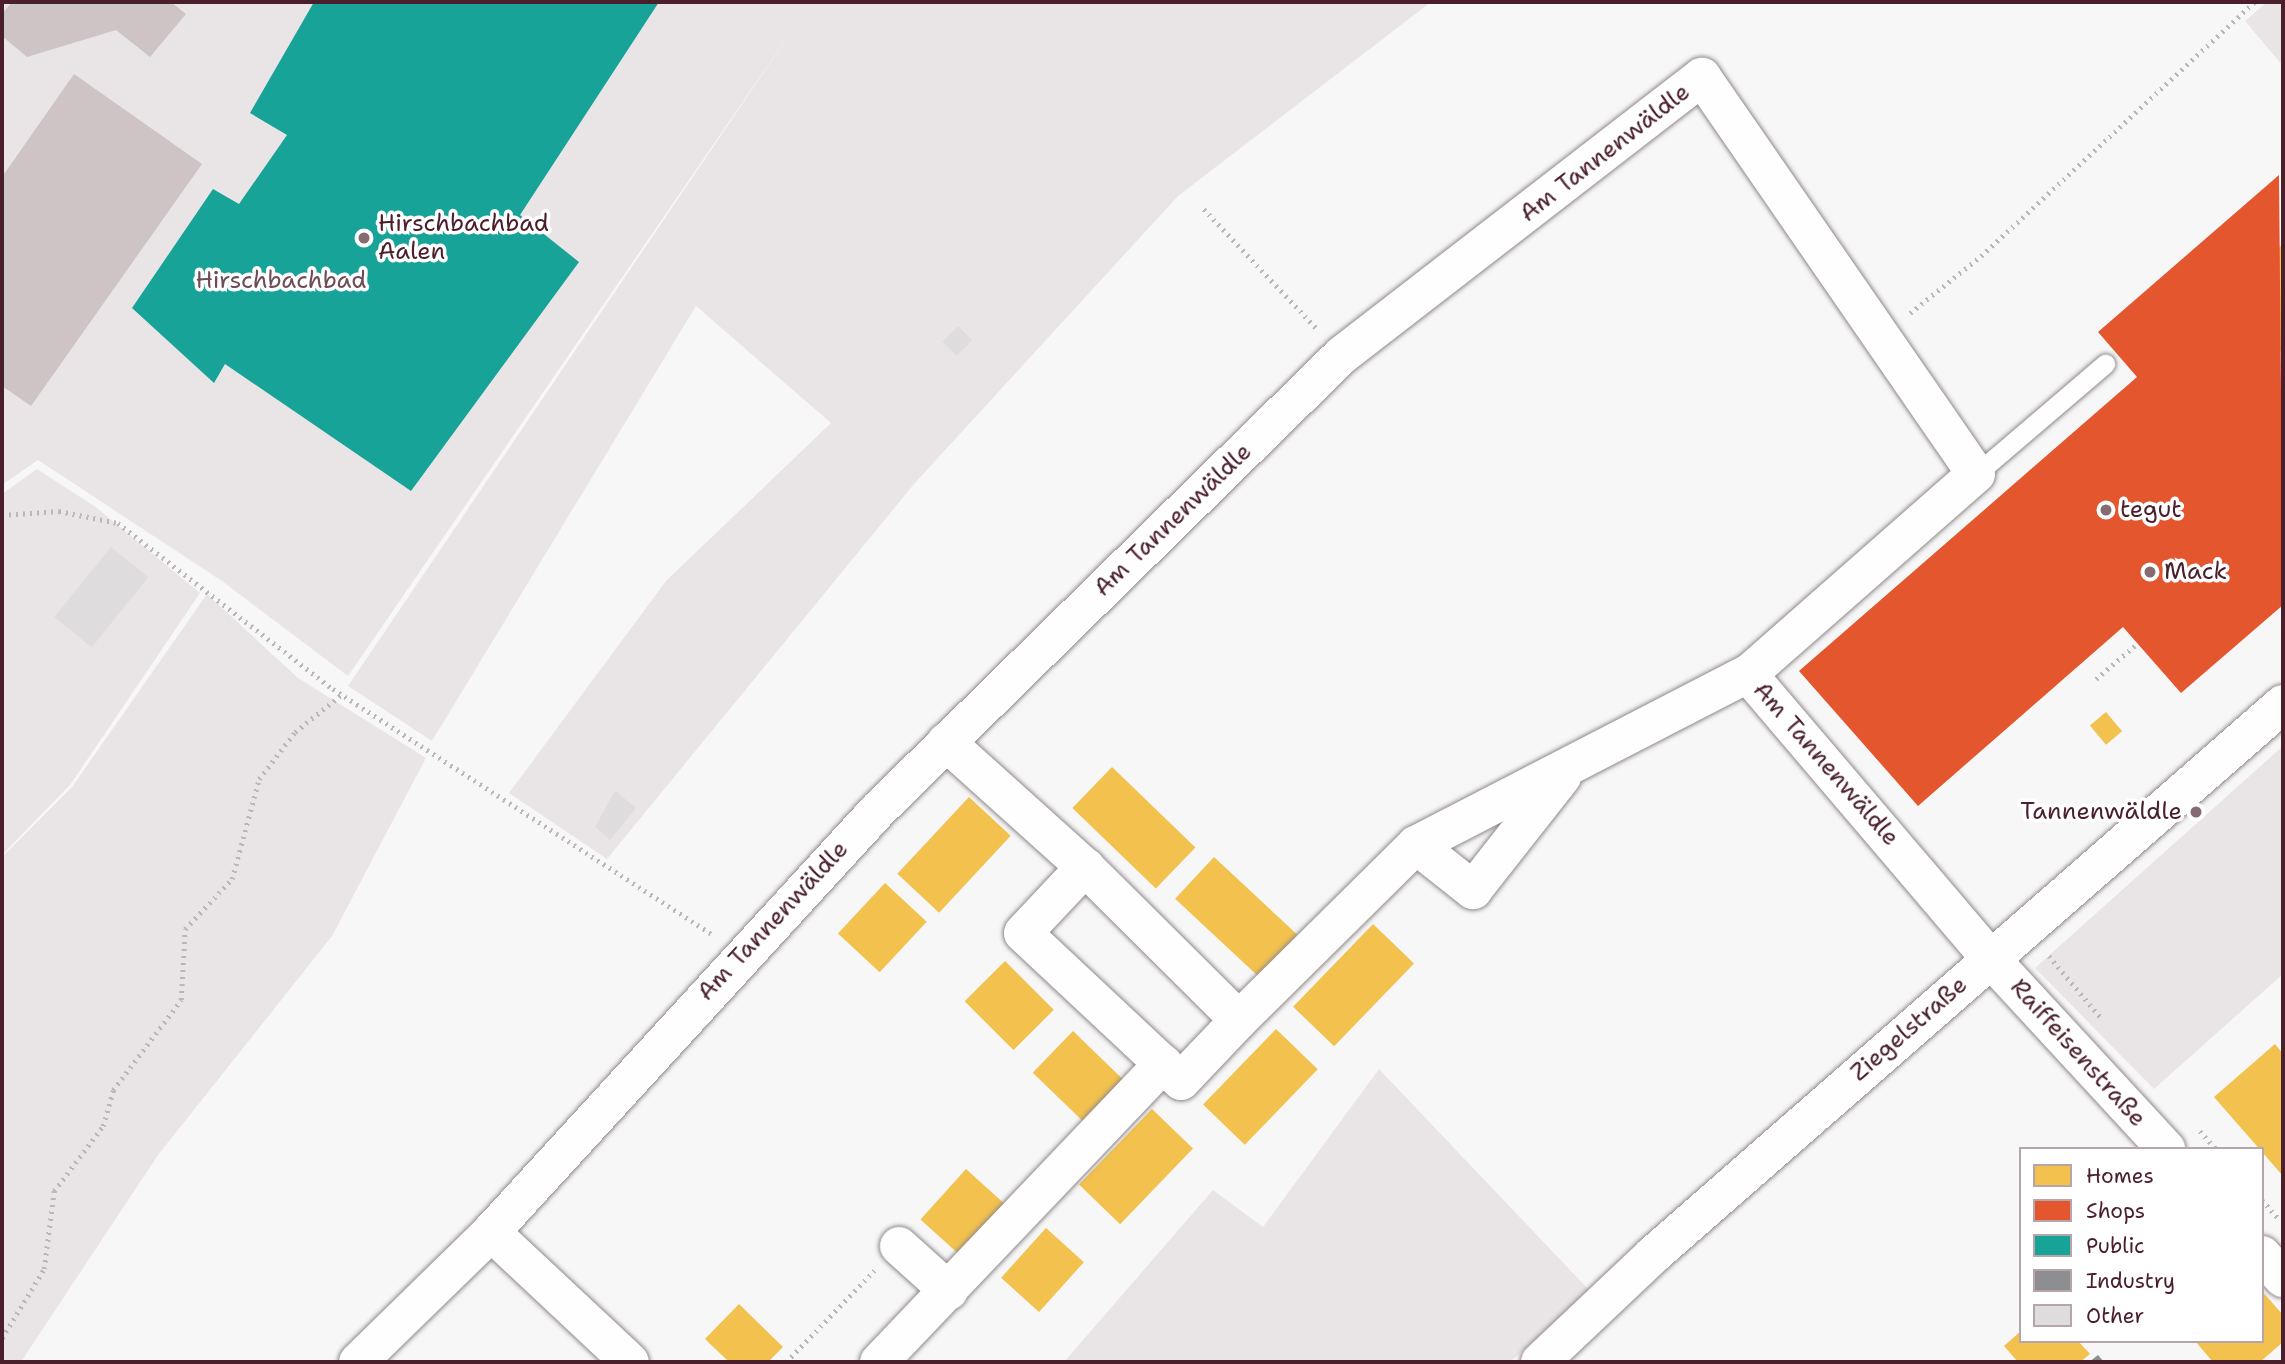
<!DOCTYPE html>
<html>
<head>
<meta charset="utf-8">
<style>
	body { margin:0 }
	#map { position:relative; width:2285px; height:1364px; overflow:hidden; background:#f7f7f7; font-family:"Shantell Sans",sans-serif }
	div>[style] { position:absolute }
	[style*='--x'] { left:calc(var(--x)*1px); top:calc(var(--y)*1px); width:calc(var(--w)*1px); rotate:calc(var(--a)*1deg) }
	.green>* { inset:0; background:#e9e5e6 }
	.water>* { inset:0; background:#cec3c5 }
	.homes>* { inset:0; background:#f2c14e; transform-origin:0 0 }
	.shops>* { inset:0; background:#e4572e }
	.public>* { inset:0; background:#17a398 }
	.industry>* { inset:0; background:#8d8d92 }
	.building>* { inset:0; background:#dedcdc; transform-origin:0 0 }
	.path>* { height:4.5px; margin-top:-2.25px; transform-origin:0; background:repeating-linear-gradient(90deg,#bcb6b8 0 2px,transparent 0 7px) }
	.roads { filter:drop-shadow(0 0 2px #90888a) drop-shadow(0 0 2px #90888a) }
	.lane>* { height:19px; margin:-9.5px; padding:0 9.5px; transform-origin:9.5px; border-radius:9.5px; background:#fefefe }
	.street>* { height:38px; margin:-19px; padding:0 19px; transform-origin:19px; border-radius:19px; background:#fefefe }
	.secondary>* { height:38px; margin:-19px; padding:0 19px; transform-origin:19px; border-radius:19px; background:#fefefe }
	.dots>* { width:19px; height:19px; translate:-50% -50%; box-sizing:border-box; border:4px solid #fff; border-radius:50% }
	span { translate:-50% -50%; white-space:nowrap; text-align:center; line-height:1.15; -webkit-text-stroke:7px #fff; paint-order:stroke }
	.street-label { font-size:24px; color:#4a1f2b }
	.poi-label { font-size:24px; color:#4a1f2b }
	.left { translate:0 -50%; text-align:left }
	.right { translate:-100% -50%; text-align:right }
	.park-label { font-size:24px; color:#6f4d56 }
	.frame { position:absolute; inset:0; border:4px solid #4a1f2b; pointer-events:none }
	.legend { position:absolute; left:2019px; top:1147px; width:245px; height:196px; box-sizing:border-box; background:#fff; border:2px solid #b7a5aa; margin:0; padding:9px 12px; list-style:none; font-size:21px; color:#4a1f2b }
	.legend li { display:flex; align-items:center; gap:14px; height:35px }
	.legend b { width:35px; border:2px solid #b7a5aa }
</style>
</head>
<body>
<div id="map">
	<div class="green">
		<i style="clip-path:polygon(2px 2px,1431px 2px,1178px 196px,914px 484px,607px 859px,509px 793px,666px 581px,831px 423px,696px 306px,432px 741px,348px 686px,795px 26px,348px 676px,222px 581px,38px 460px,2px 485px)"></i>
		<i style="clip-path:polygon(2267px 2px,2283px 2px,2283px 66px,2245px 21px)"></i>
		<i style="clip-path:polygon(37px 469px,97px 508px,200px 593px,70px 785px,2px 855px,2px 494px)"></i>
		<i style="clip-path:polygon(207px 594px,298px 678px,426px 758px,332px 936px,158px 1155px,21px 1362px,2px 1362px,2px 857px,72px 787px)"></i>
		<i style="clip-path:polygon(2283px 746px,2283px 974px,2154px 1089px,2035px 968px)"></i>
		<i style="clip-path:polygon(1379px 1069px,1589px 1290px,1510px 1362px,1064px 1362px,1213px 1190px,1263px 1227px)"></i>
	</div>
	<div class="water">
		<i style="clip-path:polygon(12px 2px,171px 2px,186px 14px,150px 57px,116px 30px,27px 57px,2px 36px,2px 14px)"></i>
		<i style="clip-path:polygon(74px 74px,202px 164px,31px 406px,2px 386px,2px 177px)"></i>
	</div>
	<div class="homes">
		<i style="clip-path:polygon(2283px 244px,2283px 354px,2248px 313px,2260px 303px,2241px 280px)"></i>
		<i style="clip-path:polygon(2267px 419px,2275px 428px,2283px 421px,2283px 527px,2263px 544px,2226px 501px,2207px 516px,2242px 557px,2173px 617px,2126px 562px,2162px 531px,2152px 518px)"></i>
		<i style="clip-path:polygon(2054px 525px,2104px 584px,2014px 661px,1975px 615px,1954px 634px,1997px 684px,1924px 747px,1867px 681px,1904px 649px,1896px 639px,2012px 541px,2022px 552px)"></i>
		<i style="left:2106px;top:712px;width:25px;height:21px;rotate:50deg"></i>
		<i style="left:1112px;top:767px;width:116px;height:57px;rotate:44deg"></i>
		<i style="left:969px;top:797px;width:57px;height:105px;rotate:43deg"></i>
		<i style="left:1214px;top:857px;width:114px;height:57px;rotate:43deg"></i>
		<i style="left:885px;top:883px;width:57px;height:69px;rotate:43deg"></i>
		<i style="left:1373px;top:924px;width:57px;height:115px;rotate:44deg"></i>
		<i style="left:1005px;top:961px;width:69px;height:57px;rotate:45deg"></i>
		<i style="left:1276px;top:1029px;width:58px;height:105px;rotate:44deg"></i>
		<i style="left:1073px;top:1031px;width:70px;height:58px;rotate:44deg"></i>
		<i style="clip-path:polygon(2275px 1044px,2283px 1054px,2283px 1176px,2214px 1097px)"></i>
		<i style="left:1152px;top:1109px;width:57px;height:105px;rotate:44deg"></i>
		<i style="left:966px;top:1169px;width:54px;height:68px;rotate:42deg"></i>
		<i style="left:1046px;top:1228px;width:51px;height:67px;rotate:42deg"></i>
		<i style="clip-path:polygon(2262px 1291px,2283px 1315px,2283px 1342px,2260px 1362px,2213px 1362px,2195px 1341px,2262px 1341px)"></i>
		<i style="clip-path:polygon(739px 1304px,783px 1347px,768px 1362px,729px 1362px,705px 1339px)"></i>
		<i style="clip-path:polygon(2021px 1331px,2021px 1341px,2078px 1341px,2090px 1354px,2080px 1362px,2018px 1362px,2004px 1346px)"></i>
	</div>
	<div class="shops">
		<i style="clip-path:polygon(2279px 175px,2283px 605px,2181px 693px,2123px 627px,1918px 806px,1799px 671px,2137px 377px,2098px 332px)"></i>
	</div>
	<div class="public">
		<i style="clip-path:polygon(314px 2px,659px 2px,520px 215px,579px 262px,411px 491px,225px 364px,214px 383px,132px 308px,213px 189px,239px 204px,287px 135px,250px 113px)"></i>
	</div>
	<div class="industry">
		<i style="clip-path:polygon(2098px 1355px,2104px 1362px,2089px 1362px)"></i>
	</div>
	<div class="building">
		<i style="left:958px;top:326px;width:20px;height:22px;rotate:45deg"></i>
		<i style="left:111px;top:547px;width:48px;height:90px;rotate:39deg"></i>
		<i style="clip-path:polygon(615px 791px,636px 808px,610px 840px,595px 827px)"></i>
	</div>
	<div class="path">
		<i style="--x:1204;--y:209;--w:165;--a:46.7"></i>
		<i style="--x:1910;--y:313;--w:91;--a:-38.8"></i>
		<i style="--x:1981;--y:256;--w:373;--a:-42.9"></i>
		<i style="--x:2;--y:515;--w:57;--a:-4"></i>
		<i style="--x:59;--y:511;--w:60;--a:11.5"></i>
		<i style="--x:118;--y:523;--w:272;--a:37.7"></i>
		<i style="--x:333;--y:689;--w:453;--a:32.9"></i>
		<i style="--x:2096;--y:679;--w:55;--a:-40.6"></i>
		<i style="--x:2049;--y:956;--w:82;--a:49.9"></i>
		<i style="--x:2200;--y:1131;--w:24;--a:48"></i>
		<i style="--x:2262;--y:1200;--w:27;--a:48"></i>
		<i style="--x:2;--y:1338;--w:81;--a:-58.7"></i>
		<i style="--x:44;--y:1269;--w:79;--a:-82.7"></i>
		<i style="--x:54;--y:1191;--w:81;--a:-53"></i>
		<i style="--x:103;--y:1126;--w:37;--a:-74"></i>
		<i style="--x:113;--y:1090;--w:113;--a:-52.9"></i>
		<i style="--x:181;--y:1000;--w:71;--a:-86.8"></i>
		<i style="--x:185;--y:929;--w:69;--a:-46.8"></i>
		<i style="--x:232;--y:879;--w:104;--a:-74.9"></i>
		<i style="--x:259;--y:779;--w:59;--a:-52.5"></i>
		<i style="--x:295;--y:732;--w:59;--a:-38.8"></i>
		<i style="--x:786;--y:1362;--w:127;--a:-46"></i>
	</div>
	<div class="roads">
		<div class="lane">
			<i style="--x:1976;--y:474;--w:170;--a:-40.5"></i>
		</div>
		<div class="street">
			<i style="--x:946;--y:742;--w:187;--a:42"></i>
			<i style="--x:1085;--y:867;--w:217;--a:44.8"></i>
			<i style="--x:1239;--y:1020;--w:84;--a:133.6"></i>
			<i style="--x:1181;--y:1081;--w:216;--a:-136.9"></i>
			<i style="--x:1023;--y:933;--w:91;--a:-46.8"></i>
			<i style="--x:1416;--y:845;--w:73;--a:38.3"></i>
			<i style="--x:1473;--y:890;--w:144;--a:-51.8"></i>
			<i style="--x:1239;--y:1020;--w:249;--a:-44.7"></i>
			<i style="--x:1416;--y:845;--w:373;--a:-27.3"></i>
			<i style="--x:491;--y:1232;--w:190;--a:43.1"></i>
			<i style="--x:899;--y:1246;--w:67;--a:42"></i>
			<i style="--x:2262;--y:1255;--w:31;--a:48"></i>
			<i style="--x:358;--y:1362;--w:186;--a:-44.3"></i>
			<i style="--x:491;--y:1232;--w:571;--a:-47.48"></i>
			<i style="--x:877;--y:811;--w:651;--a:-44.44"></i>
			<i style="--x:1342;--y:355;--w:455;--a:-37.7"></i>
			<i style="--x:1702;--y:77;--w:482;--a:55.4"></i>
			<i style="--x:1976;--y:474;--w:303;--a:138.7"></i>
			<i style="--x:1748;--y:674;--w:373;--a:49.6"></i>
			<i style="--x:1990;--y:958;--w:260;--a:47.3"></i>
			<i style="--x:879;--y:1362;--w:412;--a:-46.4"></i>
		</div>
		<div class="secondary">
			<i style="--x:1540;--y:1362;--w:156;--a:-43.4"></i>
			<i style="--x:1653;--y:1255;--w:837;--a:-41.17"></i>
		</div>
	</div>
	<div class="dots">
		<i style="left:364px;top:238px;background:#876b72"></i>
		<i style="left:2106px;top:510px;background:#876b72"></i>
		<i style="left:2150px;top:572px;background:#876b72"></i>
		<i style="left:2196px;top:812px;background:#876b72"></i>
	</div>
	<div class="street-label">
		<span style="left:1605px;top:153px;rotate:-38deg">Am Tannenwäldle</span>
		<span style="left:1173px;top:520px;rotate:-44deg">Am Tannenwäldle</span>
		<span style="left:1826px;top:764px;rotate:49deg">Am Tannenwäldle</span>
		<span style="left:773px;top:921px;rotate:-47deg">Am Tannenwäldle</span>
		<span style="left:1909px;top:1029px;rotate:-41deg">Ziegelstraße</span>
		<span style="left:2078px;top:1053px;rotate:48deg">Raiffeisenstraße</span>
	</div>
	<div class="poi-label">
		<span class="left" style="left:378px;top:238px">Hirschbachbad<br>Aalen</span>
		<span class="left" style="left:2120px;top:510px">tegut</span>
		<span class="left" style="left:2164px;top:572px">Mack</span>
		<span class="right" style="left:2182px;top:812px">Tannenwäldle</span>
	</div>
	<div class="park-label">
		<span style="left:281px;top:281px">Hirschbachbad</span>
	</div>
	<div class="frame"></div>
	<ul class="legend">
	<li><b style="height:19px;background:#f2c14e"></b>Homes</li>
	<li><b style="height:19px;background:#e4572e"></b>Shops</li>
	<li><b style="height:19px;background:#17a398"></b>Public</li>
	<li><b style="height:19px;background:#8d8d92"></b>Industry</li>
	<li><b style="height:19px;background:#dedcdc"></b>Other</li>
	</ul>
</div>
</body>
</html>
